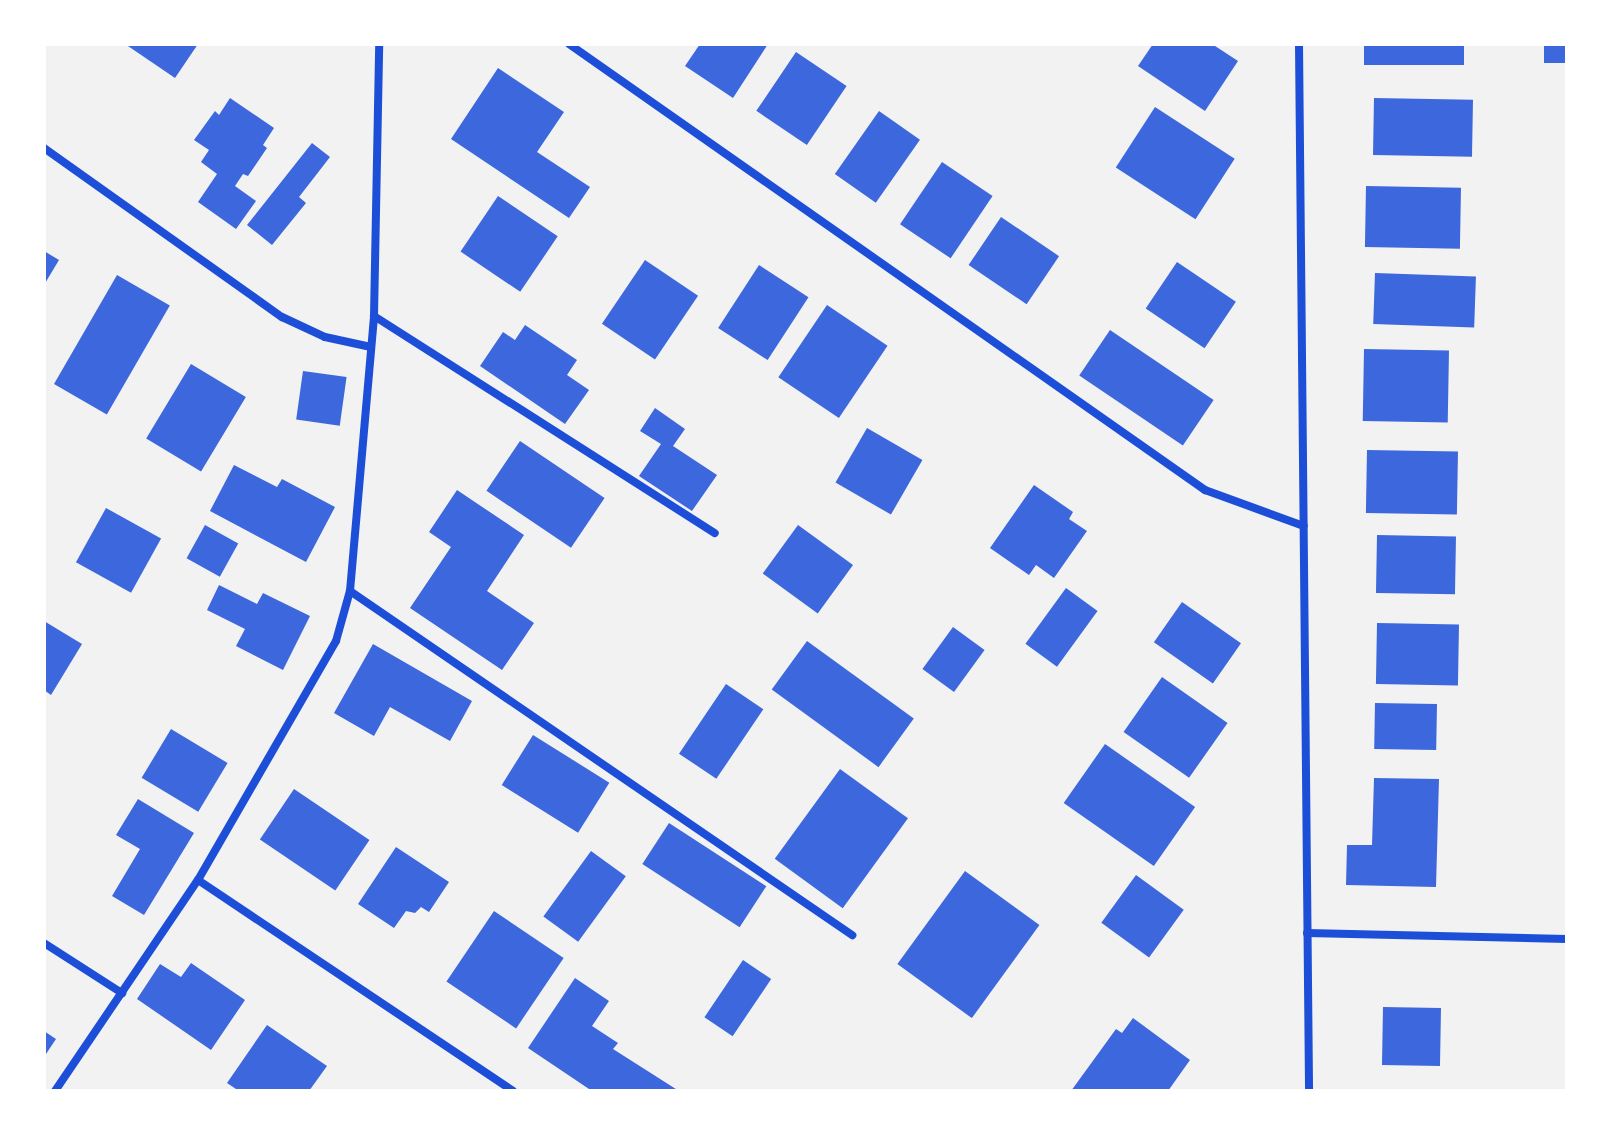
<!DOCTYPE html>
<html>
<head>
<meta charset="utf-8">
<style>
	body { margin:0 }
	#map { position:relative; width:1611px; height:1135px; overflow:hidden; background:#f2f2f2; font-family:"Open Sans",sans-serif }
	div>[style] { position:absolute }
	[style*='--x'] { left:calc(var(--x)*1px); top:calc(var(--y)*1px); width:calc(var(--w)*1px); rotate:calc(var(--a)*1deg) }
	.building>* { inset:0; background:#3d67dc; transform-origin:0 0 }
	.minor>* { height:8px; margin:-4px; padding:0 4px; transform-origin:4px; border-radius:4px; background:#1d4ed8 }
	span { translate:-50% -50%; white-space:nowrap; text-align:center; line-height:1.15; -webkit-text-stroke:7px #fff; paint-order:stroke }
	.frame { position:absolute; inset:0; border:46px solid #fff; pointer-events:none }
</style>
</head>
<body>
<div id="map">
	<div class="building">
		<i style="clip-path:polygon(125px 44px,198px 44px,175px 78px)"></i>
		<i style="clip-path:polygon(700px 44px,768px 44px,733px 98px,685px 66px)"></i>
		<i style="clip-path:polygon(1153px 44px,1212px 44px,1238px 61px,1205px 111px,1138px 66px)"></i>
		<i style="left:1364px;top:44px;width:100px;height:21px"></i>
		<i style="left:1544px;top:44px;width:23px;height:19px"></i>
		<i style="left:796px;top:52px;width:61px;height:71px;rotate:34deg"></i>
		<i style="clip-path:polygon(498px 68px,564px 112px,537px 152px,590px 187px,569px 218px,451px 139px)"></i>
		<i style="clip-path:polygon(230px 98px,274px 128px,263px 145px,267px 148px,248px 176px,243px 174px,235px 186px,256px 201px,236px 229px,198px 202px,217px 174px,201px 162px,209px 150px,194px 140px,215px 111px,219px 115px)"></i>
		<i style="left:1374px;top:98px;width:99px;height:57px;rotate:1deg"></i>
		<i style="left:1155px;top:107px;width:95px;height:72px;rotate:33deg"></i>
		<i style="left:879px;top:111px;width:50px;height:77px;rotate:35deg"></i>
		<i style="clip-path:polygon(312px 143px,330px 157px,299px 197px,306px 203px,272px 245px,247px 225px)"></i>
		<i style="left:942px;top:162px;width:61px;height:75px;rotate:34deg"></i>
		<i style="left:1366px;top:186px;width:95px;height:61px;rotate:1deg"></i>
		<i style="left:498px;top:196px;width:72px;height:67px;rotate:34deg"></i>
		<i style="left:1001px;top:217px;width:70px;height:58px;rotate:34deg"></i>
		<i style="clip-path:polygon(44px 251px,59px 260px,44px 285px)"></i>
		<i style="left:645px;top:260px;width:64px;height:77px;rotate:34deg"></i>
		<i style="left:1177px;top:262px;width:71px;height:56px;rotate:34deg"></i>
		<i style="left:759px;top:265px;width:59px;height:75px;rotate:33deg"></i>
		<i style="left:1375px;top:273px;width:101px;height:51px;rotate:2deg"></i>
		<i style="left:117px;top:275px;width:61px;height:126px;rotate:30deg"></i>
		<i style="left:827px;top:305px;width:73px;height:87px;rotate:34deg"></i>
		<i style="clip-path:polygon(525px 325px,577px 360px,567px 375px,589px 390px,565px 424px,480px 366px,503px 332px,515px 340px)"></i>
		<i style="left:1110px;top:330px;width:125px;height:55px;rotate:34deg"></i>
		<i style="left:1364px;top:349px;width:85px;height:72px;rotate:1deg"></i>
		<i style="left:191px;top:364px;width:64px;height:87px;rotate:31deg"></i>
		<i style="left:303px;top:371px;width:44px;height:49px;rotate:8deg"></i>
		<i style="clip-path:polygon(655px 408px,685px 429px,673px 446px,717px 475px,692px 511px,639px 476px,661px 444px,640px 431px)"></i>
		<i style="left:867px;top:428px;width:64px;height:63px;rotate:30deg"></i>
		<i style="left:520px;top:441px;width:102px;height:60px;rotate:34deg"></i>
		<i style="left:1367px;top:450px;width:91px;height:63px;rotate:1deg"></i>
		<i style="clip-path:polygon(234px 465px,277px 487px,282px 479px,335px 507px,306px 562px,210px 511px)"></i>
		<i style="clip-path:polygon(1034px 485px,1073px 512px,1069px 519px,1087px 531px,1054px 578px,1036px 565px,1029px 575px,990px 548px)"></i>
		<i style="clip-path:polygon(457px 490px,524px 535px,487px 591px,534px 623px,502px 670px,410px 608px,451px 547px,429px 532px)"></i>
		<i style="left:106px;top:508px;width:63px;height:62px;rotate:29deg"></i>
		<i style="left:205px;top:525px;width:38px;height:38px;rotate:29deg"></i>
		<i style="left:798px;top:525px;width:68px;height:60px;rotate:36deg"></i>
		<i style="left:1377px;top:535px;width:79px;height:58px;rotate:1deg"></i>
		<i style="clip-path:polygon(219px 585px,257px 604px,263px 593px,310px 616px,283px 670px,236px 646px,245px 629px,207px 610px)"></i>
		<i style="left:1066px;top:588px;width:39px;height:69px;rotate:36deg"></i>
		<i style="left:1182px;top:602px;width:72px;height:49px;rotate:35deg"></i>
		<i style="clip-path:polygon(44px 621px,82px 644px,51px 695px,44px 690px)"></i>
		<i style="left:1377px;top:623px;width:82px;height:61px;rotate:1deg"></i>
		<i style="left:953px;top:627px;width:39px;height:52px;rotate:36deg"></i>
		<i style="left:807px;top:641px;width:132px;height:60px;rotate:36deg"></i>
		<i style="clip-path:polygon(373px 644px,472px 701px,450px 741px,390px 707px,374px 736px,334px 713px)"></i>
		<i style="left:1162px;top:677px;width:80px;height:67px;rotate:35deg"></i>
		<i style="left:726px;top:684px;width:45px;height:84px;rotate:34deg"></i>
		<i style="left:1375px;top:703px;width:62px;height:46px;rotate:1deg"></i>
		<i style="left:171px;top:729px;width:66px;height:57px;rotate:31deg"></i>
		<i style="left:533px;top:735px;width:90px;height:59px;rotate:32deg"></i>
		<i style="left:1105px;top:744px;width:110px;height:72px;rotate:35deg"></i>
		<i style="left:840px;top:769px;width:84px;height:111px;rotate:36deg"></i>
		<i style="clip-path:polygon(1374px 778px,1439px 779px,1436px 887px,1346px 885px,1347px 845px,1372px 845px)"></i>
		<i style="left:294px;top:789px;width:91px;height:61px;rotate:34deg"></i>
		<i style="clip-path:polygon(138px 799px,194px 833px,144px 915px,112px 896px,140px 849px,116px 835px)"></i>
		<i style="left:669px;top:823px;width:116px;height:49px;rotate:33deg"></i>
		<i style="clip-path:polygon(396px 847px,449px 882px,429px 912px,421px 907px,415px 913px,406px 911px,394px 928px,358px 904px)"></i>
		<i style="left:591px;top:851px;width:43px;height:81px;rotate:36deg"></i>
		<i style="left:965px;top:871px;width:92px;height:115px;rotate:36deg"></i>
		<i style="left:1136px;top:875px;width:59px;height:59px;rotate:36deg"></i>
		<i style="left:494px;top:911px;width:84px;height:85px;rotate:34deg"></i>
		<i style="left:743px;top:960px;width:34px;height:69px;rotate:34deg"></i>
		<i style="clip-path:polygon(191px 963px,245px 1000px,211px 1050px,137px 999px,160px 964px,181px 977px)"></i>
		<i style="clip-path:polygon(575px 978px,609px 1001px,592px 1026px,618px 1043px,613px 1049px,679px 1091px,592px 1091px,528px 1048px)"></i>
		<i style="left:1383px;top:1007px;width:58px;height:58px;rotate:1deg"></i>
		<i style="clip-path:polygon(1133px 1018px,1190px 1060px,1168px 1091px,1071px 1091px,1116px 1029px,1122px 1033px)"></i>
		<i style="clip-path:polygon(267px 1025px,327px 1066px,309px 1091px,239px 1091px,227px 1083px)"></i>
		<i style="clip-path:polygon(44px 1031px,56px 1039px,44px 1057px)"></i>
	</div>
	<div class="minor">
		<i style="--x:569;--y:44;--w:777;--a:35.04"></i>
		<i style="--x:1205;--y:490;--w:105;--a:20"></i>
		<i style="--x:1299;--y:44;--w:1047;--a:89.45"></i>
		<i style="--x:44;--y:148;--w:292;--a:35.4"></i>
		<i style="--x:282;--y:317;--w:47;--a:24.9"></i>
		<i style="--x:325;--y:337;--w:47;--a:12.3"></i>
		<i style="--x:374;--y:316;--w:404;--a:32.5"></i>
		<i style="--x:350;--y:591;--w:609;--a:34.42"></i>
		<i style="--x:198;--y:880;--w:379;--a:33.8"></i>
		<i style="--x:1307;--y:933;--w:260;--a:1.3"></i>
		<i style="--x:44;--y:943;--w:93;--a:32.7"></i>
		<i style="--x:55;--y:1091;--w:255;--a:-55.9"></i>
		<i style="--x:198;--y:880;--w:276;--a:-60"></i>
		<i style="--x:336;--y:641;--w:52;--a:-74.4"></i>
		<i style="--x:350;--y:591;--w:276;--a:-85"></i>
		<i style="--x:374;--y:316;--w:272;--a:-88.9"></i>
	</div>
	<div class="frame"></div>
</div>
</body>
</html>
